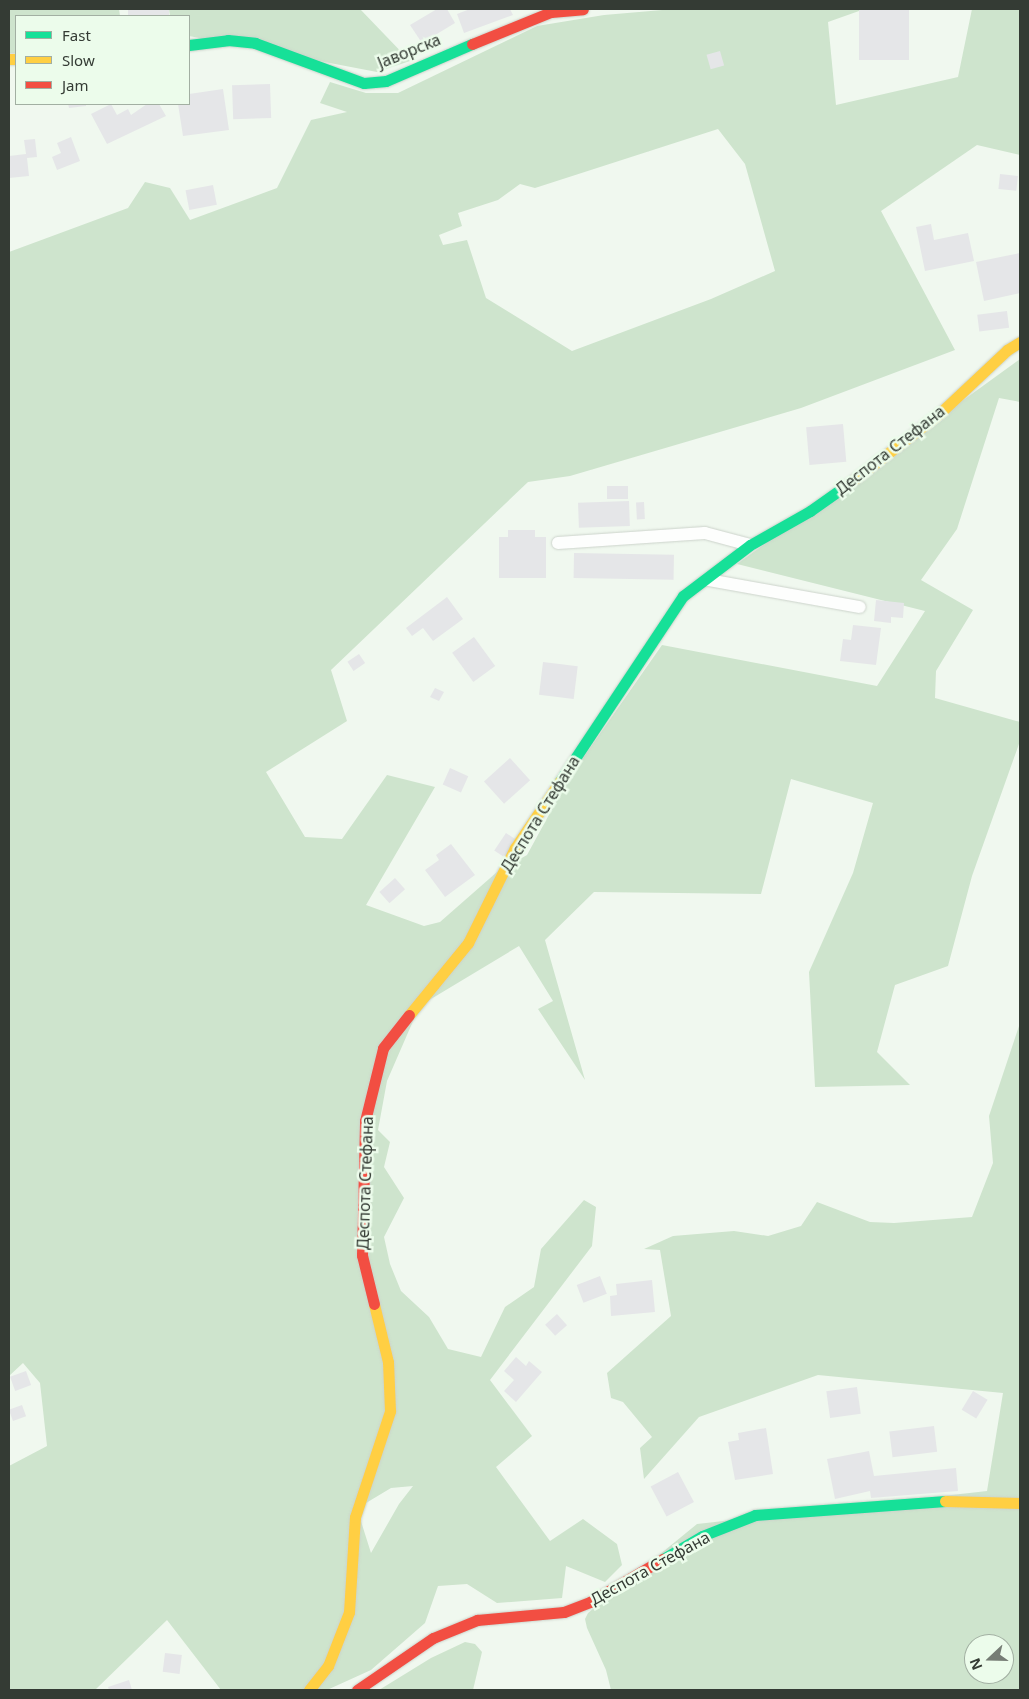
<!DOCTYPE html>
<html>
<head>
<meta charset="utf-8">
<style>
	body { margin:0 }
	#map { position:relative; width:1029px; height:1699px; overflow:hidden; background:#f0f8ef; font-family:"Noto Sans",sans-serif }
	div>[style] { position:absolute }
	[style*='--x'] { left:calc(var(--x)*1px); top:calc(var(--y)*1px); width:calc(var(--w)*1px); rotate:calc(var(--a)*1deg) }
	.green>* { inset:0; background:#cee4cd }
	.building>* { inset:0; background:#e5e6e8; transform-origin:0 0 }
	.roads { filter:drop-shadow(0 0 1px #ccd3cb) drop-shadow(0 0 1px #ccd3cb) }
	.lane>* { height:12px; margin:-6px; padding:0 6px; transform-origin:6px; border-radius:6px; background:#fdfefd }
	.fast>* { height:11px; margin:-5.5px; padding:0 5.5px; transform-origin:5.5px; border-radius:5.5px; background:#16e098 }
	.slow>* { height:11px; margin:-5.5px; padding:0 5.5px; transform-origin:5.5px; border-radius:5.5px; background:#ffcf43 }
	.jam>* { height:11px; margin:-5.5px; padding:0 5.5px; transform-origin:5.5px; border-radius:5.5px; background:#f24e42 }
	span { translate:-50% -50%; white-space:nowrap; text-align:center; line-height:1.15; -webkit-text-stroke:5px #ecfceb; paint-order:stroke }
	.street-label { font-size:16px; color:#343b34 }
	.frame { position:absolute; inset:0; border:10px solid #343b34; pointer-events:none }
	.legend { position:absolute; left:15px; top:15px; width:175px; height:90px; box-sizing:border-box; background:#ecfceb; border:1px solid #a2afa2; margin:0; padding:6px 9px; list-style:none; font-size:15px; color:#343b34 }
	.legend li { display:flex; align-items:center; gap:10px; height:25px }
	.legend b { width:25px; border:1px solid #a2afa2 }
	.north { position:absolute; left:964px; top:1634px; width:50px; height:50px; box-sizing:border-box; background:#ecfceb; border:1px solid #a2afa2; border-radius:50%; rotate:249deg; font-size:14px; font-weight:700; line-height:20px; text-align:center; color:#343b34 }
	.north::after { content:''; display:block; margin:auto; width:18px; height:22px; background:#767d75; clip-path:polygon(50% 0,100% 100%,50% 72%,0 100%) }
</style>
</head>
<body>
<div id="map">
	<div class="green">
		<i style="clip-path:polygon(9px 9px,119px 9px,120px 16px,16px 16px,16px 53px,9px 53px)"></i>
		<i style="clip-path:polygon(169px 9px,360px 9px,410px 61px,377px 72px,189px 36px,189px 16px,170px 16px)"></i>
		<i style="clip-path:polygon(evenodd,674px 9px,859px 9px,859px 11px,828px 22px,836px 105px,958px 77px,972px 9px,1020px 9px,1020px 155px,977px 145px,881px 211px,955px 350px,801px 408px,570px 476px,528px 482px,331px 670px,347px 721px,266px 772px,305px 837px,342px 839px,387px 775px,435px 787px,366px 905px,424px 926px,440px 922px,497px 872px,527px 855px,569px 778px,662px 645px,877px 686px,925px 611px,737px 564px,1020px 359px,1020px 402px,999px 398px,957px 529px,921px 580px,973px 610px,936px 671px,935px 698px,1020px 722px,1020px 741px,972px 876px,948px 966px,895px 985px,877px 1052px,910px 1085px,815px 1087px,809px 972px,853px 873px,873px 803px,791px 779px,761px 894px,594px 892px,545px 940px,585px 1080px,538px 1009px,553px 1001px,519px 946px,426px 1002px,417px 1012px,387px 1081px,378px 1130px,390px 1142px,384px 1167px,404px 1198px,384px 1237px,390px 1264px,401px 1291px,429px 1317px,448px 1349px,481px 1357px,505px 1307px,534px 1287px,541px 1249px,584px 1200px,596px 1207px,592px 1246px,490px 1380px,532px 1436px,496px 1467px,550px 1541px,583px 1519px,617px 1544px,622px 1565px,605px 1582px,566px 1566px,562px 1598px,497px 1603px,467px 1584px,438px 1586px,425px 1623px,371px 1670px,327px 1690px,221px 1690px,167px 1620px,95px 1690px,9px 1690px,9px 1466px,47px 1446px,40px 1383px,23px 1363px,9px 1376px,9px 252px,128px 208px,145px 182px,170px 188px,190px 220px,277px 188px,311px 120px,347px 112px,320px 103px,330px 82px,366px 93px,398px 93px,537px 26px,604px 15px,674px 9px,718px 129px,745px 164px,775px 271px,711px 299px,572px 351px,486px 298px,467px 240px,443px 245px,439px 235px,462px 226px,458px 213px,498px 200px,520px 184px,535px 188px,718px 129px,674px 9px,413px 1486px,399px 1504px,371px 1553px,359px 1515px,361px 1506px,391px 1488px,413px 1486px)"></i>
		<i style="clip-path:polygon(evenodd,1020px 1023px,1020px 1690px,611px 1690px,606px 1670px,587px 1628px,585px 1619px,588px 1613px,697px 1524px,987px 1491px,1003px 1393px,818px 1375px,699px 1417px,644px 1479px,640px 1448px,652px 1437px,623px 1402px,611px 1398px,607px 1373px,671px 1316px,660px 1250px,644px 1249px,673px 1236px,734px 1231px,768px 1236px,801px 1226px,817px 1202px,870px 1222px,894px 1223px,972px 1217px,993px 1163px,989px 1116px,1020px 1023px,974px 1644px,1004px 1644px,1004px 1674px,974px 1674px,974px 1644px)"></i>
		<i style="clip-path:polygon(465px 1642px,475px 1644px,482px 1652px,473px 1690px,379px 1690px,431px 1658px)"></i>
	</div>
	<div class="building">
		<i style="left:128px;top:9px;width:41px;height:7px"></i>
		<i style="clip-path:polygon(437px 9px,447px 9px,455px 23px,422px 43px,410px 25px)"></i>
		<i style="clip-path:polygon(470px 9px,510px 9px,513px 15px,464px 33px,457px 14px)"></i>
		<i style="left:859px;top:9px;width:50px;height:51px"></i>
		<i style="left:720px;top:51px;width:15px;height:14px;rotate:74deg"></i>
		<i style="left:270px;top:84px;width:34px;height:38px;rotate:88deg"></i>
		<i style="clip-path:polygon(223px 89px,229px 130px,183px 136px,178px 104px,189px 104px,189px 94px)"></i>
		<i style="clip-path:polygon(68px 104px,86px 104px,86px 106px,69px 108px)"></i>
		<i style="clip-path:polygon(111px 104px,117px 115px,128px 109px,131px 115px,147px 104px,159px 104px,166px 116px,107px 144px,91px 114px)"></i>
		<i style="clip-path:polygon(71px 137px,80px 161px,57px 170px,52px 157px,61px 153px,57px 143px)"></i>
		<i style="clip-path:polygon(35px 139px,37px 157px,27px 158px,29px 176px,9px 178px,9px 156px,26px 154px,24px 140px)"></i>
		<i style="left:1000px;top:174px;width:18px;height:15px;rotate:6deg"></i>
		<i style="left:213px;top:185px;width:20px;height:28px;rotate:79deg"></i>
		<i style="clip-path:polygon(931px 224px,934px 240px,968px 233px,974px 261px,925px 271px,916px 227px)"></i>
		<i style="clip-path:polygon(1020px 253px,1020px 293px,984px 301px,976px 262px)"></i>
		<i style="left:1007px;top:311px;width:17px;height:30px;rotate:83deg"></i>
		<i style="left:843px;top:424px;width:38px;height:37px;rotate:85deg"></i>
		<i style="left:607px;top:486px;width:21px;height:13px"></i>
		<i style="left:629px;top:501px;width:25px;height:51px;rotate:88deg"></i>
		<i style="left:644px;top:502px;width:17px;height:8px;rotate:87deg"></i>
		<i style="clip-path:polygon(508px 530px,535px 530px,535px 537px,546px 537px,546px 578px,499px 578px,499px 537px,508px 537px)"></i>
		<i style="left:574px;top:553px;width:100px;height:25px;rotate:1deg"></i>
		<i style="clip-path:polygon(447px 597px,463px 619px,433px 641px,423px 628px,412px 636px,406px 628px)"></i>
		<i style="clip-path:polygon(876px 600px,904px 603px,903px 618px,891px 617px,891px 623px,874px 621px)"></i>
		<i style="clip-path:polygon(853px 625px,881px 628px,876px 665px,840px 661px,843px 639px,851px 640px)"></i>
		<i style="left:474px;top:637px;width:36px;height:27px;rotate:54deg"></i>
		<i style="left:359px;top:654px;width:11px;height:14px;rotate:56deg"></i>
		<i style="left:543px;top:662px;width:35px;height:33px;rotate:7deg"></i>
		<i style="clip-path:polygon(435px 688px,444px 692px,439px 701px,430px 697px)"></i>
		<i style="left:510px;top:758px;width:30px;height:35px;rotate:48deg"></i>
		<i style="left:450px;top:768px;width:20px;height:18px;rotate:24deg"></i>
		<i style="left:506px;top:833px;width:14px;height:21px;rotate:34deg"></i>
		<i style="clip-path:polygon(451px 844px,475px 875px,445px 897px,425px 870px,439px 860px,436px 855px)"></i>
		<i style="left:395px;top:878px;width:15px;height:21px;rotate:48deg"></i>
		<i style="left:600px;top:1276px;width:19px;height:25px;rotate:69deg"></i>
		<i style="clip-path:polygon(652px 1280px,655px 1312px,611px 1316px,610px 1296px,617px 1295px,616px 1284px)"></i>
		<i style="left:557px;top:1314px;width:15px;height:16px;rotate:48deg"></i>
		<i style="clip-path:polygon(516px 1357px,526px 1366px,529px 1361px,542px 1372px,516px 1402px,504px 1391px,514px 1380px,504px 1371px)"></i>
		<i style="left:26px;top:1371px;width:15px;height:17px;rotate:70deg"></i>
		<i style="left:857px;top:1387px;width:27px;height:31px;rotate:82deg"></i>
		<i style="left:973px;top:1391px;width:17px;height:22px;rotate:31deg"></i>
		<i style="left:22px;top:1405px;width:12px;height:14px;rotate:70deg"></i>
		<i style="left:934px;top:1426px;width:26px;height:45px;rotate:83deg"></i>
		<i style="clip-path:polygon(766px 1428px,773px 1474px,735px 1480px,728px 1442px,739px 1440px,738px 1433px)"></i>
		<i style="clip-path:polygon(869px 1451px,874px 1476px,956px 1468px,958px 1491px,871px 1498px,870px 1491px,835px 1499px,827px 1459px)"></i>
		<i style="left:678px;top:1472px;width:34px;height:31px;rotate:62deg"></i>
		<i style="left:165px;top:1653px;width:17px;height:19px;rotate:7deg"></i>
		<i style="clip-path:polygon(129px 1680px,132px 1690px,109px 1690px,108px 1687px)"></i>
	</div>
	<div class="roads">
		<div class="lane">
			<i style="--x:558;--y:543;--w:147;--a:-3.9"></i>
			<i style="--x:705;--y:533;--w:47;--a:14.9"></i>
			<i style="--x:708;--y:580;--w:154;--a:10.1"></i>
		</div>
		<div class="fast">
			<i style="--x:189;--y:45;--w:39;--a:-7"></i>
			<i style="--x:228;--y:40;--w:27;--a:6"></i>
			<i style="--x:255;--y:43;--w:116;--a:20.2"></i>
			<i style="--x:364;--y:83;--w:22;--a:-5"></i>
			<i style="--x:386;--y:81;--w:94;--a:-23.3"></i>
			<i style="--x:560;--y:781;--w:222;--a:-56.4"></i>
			<i style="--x:683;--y:596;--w:84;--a:-37.3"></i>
			<i style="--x:750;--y:545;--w:69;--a:-29.5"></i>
			<i style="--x:810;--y:511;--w:45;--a:-35.1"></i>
			<i style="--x:663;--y:1559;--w:45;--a:-30.5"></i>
			<i style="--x:702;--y:1536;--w:57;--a:-21.6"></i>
			<i style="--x:755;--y:1515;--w:191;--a:-4.2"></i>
		</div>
		<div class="slow">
			<i style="--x:9;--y:59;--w:7;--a:0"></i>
			<i style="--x:847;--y:485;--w:118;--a:-37.7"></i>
			<i style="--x:940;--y:413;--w:92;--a:-43.2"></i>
			<i style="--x:1007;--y:350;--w:15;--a:-32"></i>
			<i style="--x:409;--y:1015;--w:93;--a:-50.7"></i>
			<i style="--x:468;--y:943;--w:106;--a:-63.7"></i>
			<i style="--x:515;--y:848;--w:81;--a:-56.1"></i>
			<i style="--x:945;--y:1501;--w:75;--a:1.5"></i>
			<i style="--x:309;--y:1690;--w:31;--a:-52"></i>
			<i style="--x:328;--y:1666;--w:58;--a:-68.7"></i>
			<i style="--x:349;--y:1612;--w:95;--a:-86.4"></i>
			<i style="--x:355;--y:1517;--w:112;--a:-71.7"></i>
			<i style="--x:390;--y:1411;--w:49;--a:-92.3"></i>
			<i style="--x:388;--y:1362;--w:60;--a:-103.6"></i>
		</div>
		<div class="jam">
			<i style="--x:472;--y:44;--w:85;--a:-22.1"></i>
			<i style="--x:551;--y:12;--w:32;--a:-5"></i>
			<i style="--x:374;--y:1304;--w:50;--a:-103.8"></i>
			<i style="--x:362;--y:1255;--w:134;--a:-88.7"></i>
			<i style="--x:365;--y:1121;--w:75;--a:-76.1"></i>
			<i style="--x:383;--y:1048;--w:42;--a:-51.8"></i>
			<i style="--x:357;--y:1690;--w:92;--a:-34.4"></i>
			<i style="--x:433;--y:1638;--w:48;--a:-22.2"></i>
			<i style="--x:477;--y:1620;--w:87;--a:-5.3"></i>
			<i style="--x:564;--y:1612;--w:28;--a:-21"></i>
			<i style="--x:590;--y:1602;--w:85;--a:-30.5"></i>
		</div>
	</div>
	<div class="street-label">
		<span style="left:409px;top:51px;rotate:-22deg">Јаворска</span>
		<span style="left:890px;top:450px;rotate:-38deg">Деспота Стефана</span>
		<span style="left:540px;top:814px;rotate:-58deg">Деспота Стефана</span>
		<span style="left:365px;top:1183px;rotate:-88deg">Деспота Стефана</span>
		<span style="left:650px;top:1568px;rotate:-29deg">Деспота Стефана</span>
	</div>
	<div class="frame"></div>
	<ul class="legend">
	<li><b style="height:6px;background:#16e098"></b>Fast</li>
	<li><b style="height:6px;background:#ffcf43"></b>Slow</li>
	<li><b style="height:6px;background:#f24e42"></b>Jam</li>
	</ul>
	<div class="north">N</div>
</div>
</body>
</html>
